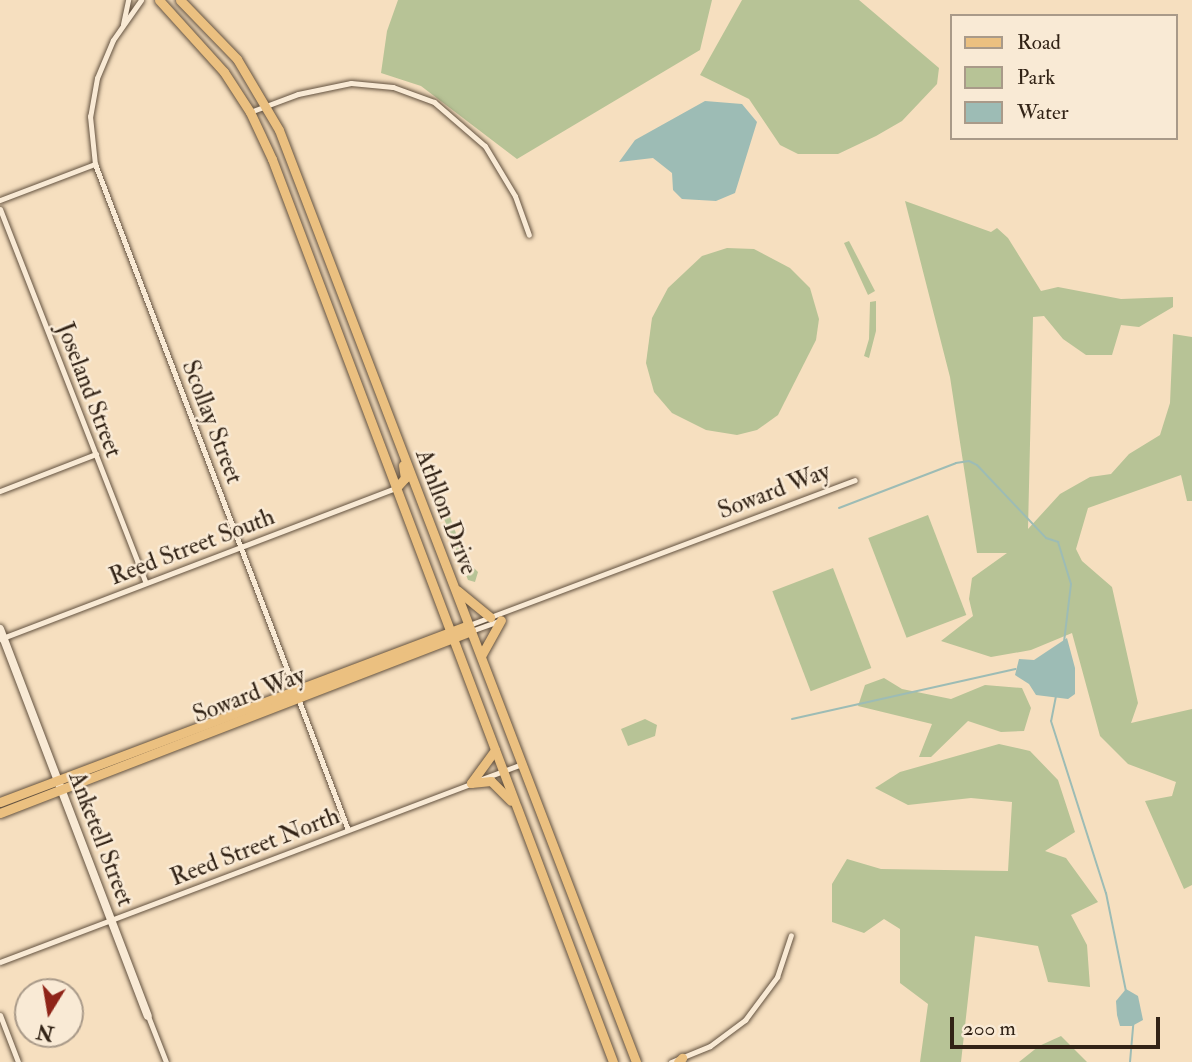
<!DOCTYPE html>
<html>
<head>
<meta charset="utf-8">
<style>
	body { margin:0 }
	#map { position:relative; width:1192px; height:1062px; overflow:hidden; background:#f6dfbf; font-family:"IM FELL Double Pica",serif }
	div>[style] { position:absolute }
	[style*='--x'] { left:calc(var(--x)*1px); top:calc(var(--y)*1px); width:calc(var(--w)*1px); rotate:calc(var(--a)*1deg) }
	.green>* { inset:0; background:#b7c396; transform-origin:0 0 }
	.water>* { inset:0; background:#9dbcb5 }
	.stream>* { height:2px; margin:-1px; padding:0 1px; transform-origin:1px; border-radius:1px; background:#9dbcb5 }
	.roads { filter:drop-shadow(0 0 2px #635240) drop-shadow(0 0 2px #635240) }
	.street>* { height:5px; margin:-2.5px; padding:0 2.5px; transform-origin:2.5px; border-radius:2.5px; background:#f9ead5 }
	.secondary>* { height:8px; margin:-4px; padding:0 4px; transform-origin:4px; border-radius:4px; background:#f9ead5 }
	.primary>* { height:9px; margin:-4.5px; padding:0 4.5px; transform-origin:4.5px; border-radius:4.5px; background:#ebc080 }
	span { translate:-50% -50%; white-space:nowrap; text-align:center; line-height:1.15; -webkit-text-stroke:5px #f9ead5; paint-order:stroke }
	.street-label { font-size:24px; color:#322316 }
	.legend { position:absolute; left:950px; top:14px; width:228px; height:126px; box-sizing:border-box; background:#f9ead5; border:2px solid #a99a89; margin:0; padding:9px 12px; list-style:none; font-size:21px; color:#322316 }
	.legend li { display:flex; align-items:center; gap:14px; height:35px }
	.legend b { width:35px; border:2px solid #a99a89 }
	.north { position:absolute; left:14px; top:978px; width:70px; height:70px; box-sizing:border-box; background:#f9ead5; border:2px solid #a99a89; border-radius:50%; rotate:191deg; font-size:19px; font-weight:700; line-height:28px; text-align:center; color:#322316 }
	.north::after { content:''; display:block; margin:auto; width:24px; height:32px; background:#8f2418; clip-path:polygon(50% 0,100% 100%,50% 72%,0 100%) }
	.scale { position:absolute; left:950px; top:1017px; width:210px; height:32px; box-sizing:border-box; border:4px solid #322316; border-top:0; padding-left:9px; font-size:21px; line-height:24px; white-space:nowrap; color:#322316; -webkit-text-stroke:5px #f9ead5; paint-order:stroke }
</style>
</head>
<body>
<div id="map">
	<div class="green">
		<i style="clip-path:polygon(398px 0,712px 0,700px 50px,517px 159px,421px 86px,381px 73px,387px 31px)"></i>
		<i style="clip-path:polygon(742px 0,859px 0,939px 68px,937px 84px,902px 121px,876px 136px,838px 154px,798px 154px,780px 145px,749px 99px,700px 75px)"></i>
		<i style="clip-path:polygon(905px 201px,991px 232px,997px 228px,1008px 238px,1041px 291px,1058px 287px,1121px 299px,1173px 297px,1173px 307px,1139px 327px,1121px 325px,1112px 355px,1086px 355px,1063px 339px,1044px 316px,1033px 317px,1028px 529px,1060px 494px,1090px 477px,1111px 474px,1129px 454px,1160px 435px,1170px 403px,1173px 334px,1192px 337px,1192px 501px,1187px 501px,1181px 475px,1088px 508px,1076px 549px,1082px 561px,1112px 587px,1138px 703px,1131px 723px,1192px 709px,1192px 885px,1184px 889px,1145px 801px,1172px 796px,1176px 782px,1128px 764px,1100px 736px,1072px 633px,1031px 650px,991px 657px,941px 641px,973px 616px,969px 599px,972px 578px,1007px 553px,977px 553px,950px 377px)"></i>
		<i style="clip-path:polygon(849px 241px,875px 291px,868px 295px,844px 243px)"></i>
		<i style="clip-path:polygon(727px 248px,754px 249px,790px 268px,810px 288px,819px 319px,816px 340px,778px 415px,757px 430px,737px 435px,706px 430px,672px 413px,654px 392px,646px 363px,652px 318px,668px 288px,702px 256px)"></i>
		<i style="clip-path:polygon(876px 301px,876px 331px,869px 358px,864px 356px,869px 339px,870px 302px)"></i>
		<i style="clip-path:polygon(425px 470px,435px 474px,465px 559px,478px 572px,475px 582px,468px 580px)"></i>
		<i style="left:928px;top:515px;width:107px;height:64px;rotate:69deg"></i>
		<i style="left:833px;top:568px;width:107px;height:65px;rotate:69deg"></i>
		<i style="clip-path:polygon(884px 678px,902px 689px,951px 699px,985px 685px,1022px 688px,1031px 708px,1024px 731px,1001px 732px,968px 721px,931px 757px,919px 757px,932px 724px,858px 706px,865px 685px)"></i>
		<i style="clip-path:polygon(645px 719px,657px 725px,655px 736px,628px 746px,621px 729px)"></i>
		<i style="clip-path:polygon(999px 744px,1030px 751px,1058px 780px,1075px 832px,1045px 851px,1066px 858px,1098px 902px,1071px 915px,1087px 945px,1090px 987px,1048px 982px,1038px 946px,975px 936px,961px 1062px,920px 1062px,928px 1004px,900px 983px,900px 929px,884px 919px,864px 933px,832px 922px,832px 884px,847px 859px,881px 869px,1008px 871px,1012px 802px,971px 798px,908px 805px,875px 788px,900px 772px)"></i>
		<i style="clip-path:polygon(1061px 1036px,1087px 1062px,1019px 1062px,1039px 1046px)"></i>
	</div>
	<div class="water">
		<i style="clip-path:polygon(705px 101px,742px 104px,757px 122px,735px 193px,716px 201px,682px 199px,673px 190px,672px 173px,653px 158px,619px 162px,635px 140px)"></i>
		<i style="clip-path:polygon(1067px 638px,1075px 668px,1075px 694px,1068px 699px,1036px 695px,1029px 684px,1015px 675px,1019px 659px,1034px 660px)"></i>
		<i style="clip-path:polygon(1126px 989px,1138px 996px,1143px 1020px,1132px 1026px,1120px 1026px,1117px 1015px,1116px 1001px)"></i>
	</div>
	<div class="stream">
		<i style="--x:839;--y:508;--w:125;--a:-21"></i>
		<i style="--x:956;--y:463;--w:13;--a:-9"></i>
		<i style="--x:969;--y:461;--w:9;--a:27"></i>
		<i style="--x:977;--y:465;--w:100;--a:46.6"></i>
		<i style="--x:1046;--y:538;--w:13;--a:18"></i>
		<i style="--x:1058;--y:542;--w:44;--a:72.8"></i>
		<i style="--x:1071;--y:584;--w:58;--a:96.9"></i>
		<i style="--x:1056;--y:696;--w:25;--a:101"></i>
		<i style="--x:1051;--y:721;--w:181;--a:72.3"></i>
		<i style="--x:1106;--y:893;--w:100;--a:78.5"></i>
		<i style="--x:792;--y:719;--w:229;--a:-12.6"></i>
		<i style="--x:1130;--y:1062;--w:38;--a:-85"></i>
	</div>
	<div class="roads">
		<div class="street">
			<i style="--x:141;--y:0;--w:49;--a:125"></i>
			<i style="--x:113;--y:40;--w:41;--a:112.8"></i>
			<i style="--x:97;--y:78;--w:39;--a:100"></i>
			<i style="--x:90;--y:116;--w:48;--a:84.1"></i>
			<i style="--x:95;--y:164;--w:712;--a:69.2"></i>
			<i style="--x:123;--y:24;--w:25;--a:-78"></i>
			<i style="--x:250;--y:112;--w:51;--a:-20.6"></i>
			<i style="--x:298;--y:94;--w:54;--a:-11.7"></i>
			<i style="--x:351;--y:83;--w:42;--a:5.4"></i>
			<i style="--x:393;--y:87;--w:44;--a:20.1"></i>
			<i style="--x:434;--y:102;--w:67;--a:40.8"></i>
			<i style="--x:485;--y:146;--w:58;--a:59"></i>
			<i style="--x:515;--y:196;--w:41;--a:70.3"></i>
			<i style="--x:0;--y:200;--w:102;--a:-20.8"></i>
			<i style="--x:0;--y:209;--w:401;--a:68.7"></i>
			<i style="--x:0;--y:491;--w:103;--a:-21.1"></i>
			<i style="--x:469;--y:625;--w:412;--a:-20.6"></i>
			<i style="--x:471;--y:631;--w:32;--a:-20"></i>
			<i style="--x:0;--y:639;--w:424;--a:-20.9"></i>
			<i style="--x:482;--y:779;--w:43;--a:-20.6"></i>
			<i style="--x:0;--y:962;--w:506;--a:-20.73"></i>
			<i style="--x:0;--y:1015;--w:50;--a:69"></i>
			<i style="--x:148;--y:1016;--w:49;--a:68.6"></i>
			<i style="--x:671;--y:1062;--w:42;--a:-22.3"></i>
			<i style="--x:710;--y:1046;--w:44;--a:-36.6"></i>
			<i style="--x:745;--y:1020;--w:54;--a:-53.3"></i>
			<i style="--x:777;--y:977;--w:44;--a:-71.6"></i>
		</div>
		<div class="secondary">
			<i style="--x:0;--y:629;--w:414;--a:69.1"></i>
		</div>
		<div class="primary">
			<i style="--x:159;--y:0;--w:97;--a:47.9"></i>
			<i style="--x:224;--y:72;--w:48;--a:57"></i>
			<i style="--x:250;--y:112;--w:52;--a:64.9"></i>
			<i style="--x:272;--y:159;--w:965;--a:69.31"></i>
			<i style="--x:180;--y:0;--w:82;--a:46"></i>
			<i style="--x:237;--y:59;--w:82;--a:59.4"></i>
			<i style="--x:279;--y:130;--w:998;--a:69.04"></i>
			<i style="--x:396;--y:488;--w:13;--a:-48"></i>
			<i style="--x:405;--y:478;--w:13;--a:-99"></i>
			<i style="--x:457;--y:590;--w:43;--a:39.3"></i>
			<i style="--x:481;--y:656;--w:41;--a:-60.9"></i>
			<i style="--x:471;--y:783;--w:20;--a:-6"></i>
			<i style="--x:491;--y:781;--w:28;--a:45"></i>
			<i style="--x:471;--y:783;--w:41;--a:-54"></i>
			<i style="--x:0;--y:802;--w:501;--a:-20.68"></i>
			<i style="--x:0;--y:813;--w:505;--a:-21.13"></i>
			<i style="--x:678;--y:1062;--w:6;--a:-45"></i>
		</div>
	</div>
	<div class="street-label">
		<span style="left:89px;top:390px;rotate:69deg">Joseland Street</span>
		<span style="left:212px;top:422px;rotate:69deg">Scollay Street</span>
		<span style="left:774px;top:491px;rotate:-21deg">Soward Way</span>
		<span style="left:446px;top:512px;rotate:69deg">Athllon Drive</span>
		<span style="left:192px;top:547px;rotate:-21deg">Reed Street South</span>
		<span style="left:249px;top:695px;rotate:-21deg">Soward Way</span>
		<span style="left:101px;top:839px;rotate:69deg">Anketell Street</span>
		<span style="left:255px;top:847px;rotate:-21deg">Reed Street North</span>
	</div>
	<ul class="legend">
	<li><b style="height:9px;background:#ebc080"></b>Road</li>
	<li><b style="height:19px;background:#b7c396"></b>Park</li>
	<li><b style="height:19px;background:#9dbcb5"></b>Water</li>
	</ul>
	<div class="north">N</div>
	<div class="scale">200 m</div>
</div>
</body>
</html>
